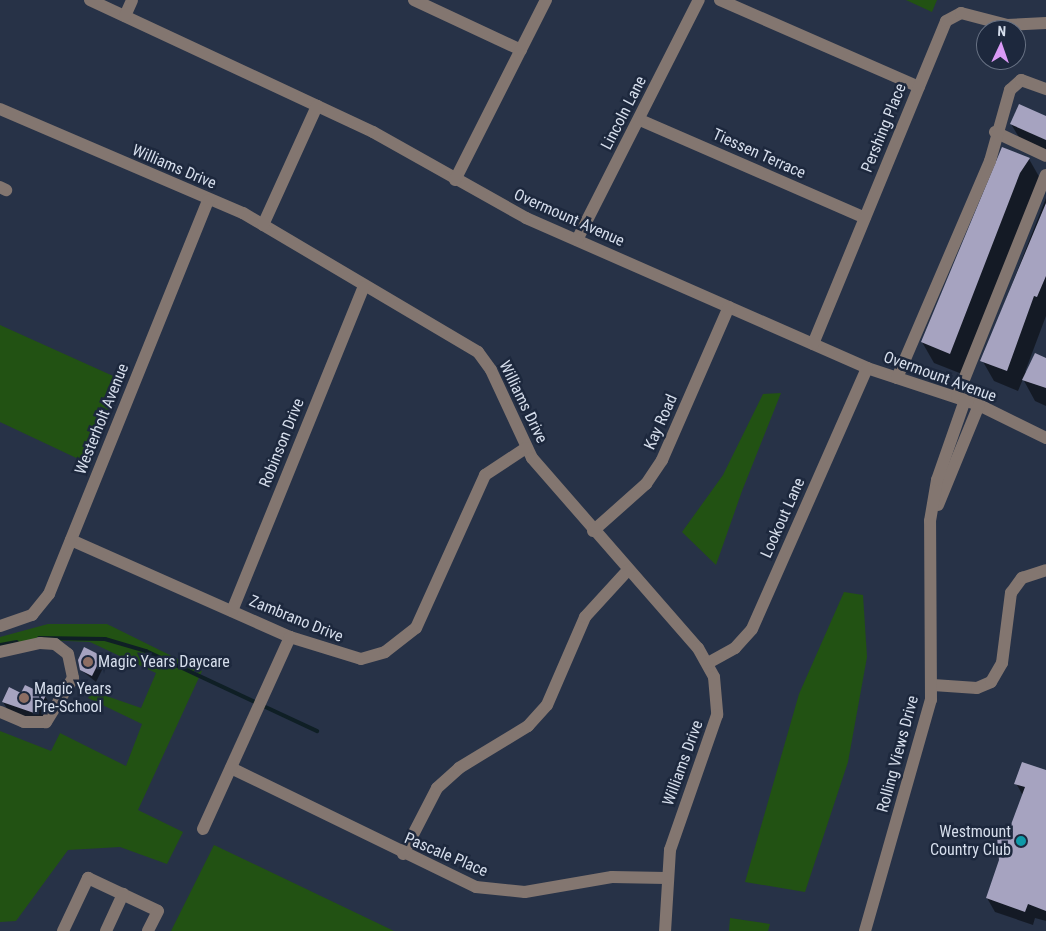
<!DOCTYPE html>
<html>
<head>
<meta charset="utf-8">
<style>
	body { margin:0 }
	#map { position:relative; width:1046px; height:931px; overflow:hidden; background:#273247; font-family:"Roboto Condensed",sans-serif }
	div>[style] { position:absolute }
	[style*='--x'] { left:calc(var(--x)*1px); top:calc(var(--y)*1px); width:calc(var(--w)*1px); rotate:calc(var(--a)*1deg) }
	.green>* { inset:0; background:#225213 }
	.shadow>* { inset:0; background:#0007 }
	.stream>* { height:4px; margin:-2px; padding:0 2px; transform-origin:2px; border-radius:2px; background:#0f1f25 }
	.building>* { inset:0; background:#a6a3c0 }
	.minor>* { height:12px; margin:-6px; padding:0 6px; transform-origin:6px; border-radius:6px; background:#837670 }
	.dots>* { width:14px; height:14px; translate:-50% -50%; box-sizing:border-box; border:2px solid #1d283d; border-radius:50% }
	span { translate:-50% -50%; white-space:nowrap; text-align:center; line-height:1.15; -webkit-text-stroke:5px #1d283d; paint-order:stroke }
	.street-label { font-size:16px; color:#d6deec }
	.poi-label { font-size:16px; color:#d6deec }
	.left { translate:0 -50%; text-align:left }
	.right { translate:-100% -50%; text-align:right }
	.north { position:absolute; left:976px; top:20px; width:50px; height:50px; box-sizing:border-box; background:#1d283d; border:1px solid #677183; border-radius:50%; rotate:3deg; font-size:14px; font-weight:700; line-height:20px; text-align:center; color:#d6deec }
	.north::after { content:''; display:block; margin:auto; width:18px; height:22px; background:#da9af6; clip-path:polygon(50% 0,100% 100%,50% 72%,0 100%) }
</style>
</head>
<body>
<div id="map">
	<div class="green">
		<i style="clip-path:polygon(906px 0,937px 0,932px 12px)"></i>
		<i style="clip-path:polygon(0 325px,122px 380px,87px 463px,0 422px)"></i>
		<i style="clip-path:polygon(781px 393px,742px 491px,716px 565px,682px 532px,723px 475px,763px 394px)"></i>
		<i style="clip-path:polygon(844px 592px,863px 595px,867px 657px,848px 762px,805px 892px,745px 882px,799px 694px)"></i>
		<i style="clip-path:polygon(48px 624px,107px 624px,202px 671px,138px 810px,183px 832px,167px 864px,120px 847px,68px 850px,16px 921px,0 922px,0 731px,51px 751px,60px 733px,126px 766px,142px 724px,88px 698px,92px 691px,141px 708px,156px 673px,90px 642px,46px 640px,0 646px,0 637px)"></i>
		<i style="clip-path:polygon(214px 845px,394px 931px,171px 931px)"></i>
		<i style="clip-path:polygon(730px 918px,770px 924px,768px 931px,729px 931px)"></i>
	</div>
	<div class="shadow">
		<i style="clip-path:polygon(1046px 117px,1046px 155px,1023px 144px,1011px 124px)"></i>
		<i style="clip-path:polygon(1003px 149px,1029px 159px,1041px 180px,962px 374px,934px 363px,922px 342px)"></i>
		<i style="clip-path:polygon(1046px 198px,1046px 316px,1025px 372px,1046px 359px,1046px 406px,1035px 401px,1023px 379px,1018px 391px,994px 381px,982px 360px)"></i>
		<i style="clip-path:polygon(85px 648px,105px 664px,96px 682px,81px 670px)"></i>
		<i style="clip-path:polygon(45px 696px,51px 706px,43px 723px,9px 712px,3px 702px)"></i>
		<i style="clip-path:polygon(1046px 772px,1046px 921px,1035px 918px,1033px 925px,995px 912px,987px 898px,1023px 796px,1016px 783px)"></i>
	</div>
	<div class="stream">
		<i style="--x:39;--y:638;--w:66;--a:0.9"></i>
		<i style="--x:105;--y:639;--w:43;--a:16.3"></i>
		<i style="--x:146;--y:651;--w:189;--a:25.1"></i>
		<i style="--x:0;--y:645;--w:17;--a:-10"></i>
	</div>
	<div class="building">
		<i style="clip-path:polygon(1019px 104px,1046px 116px,1046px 140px,1010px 124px)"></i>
		<i style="clip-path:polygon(1002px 147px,1030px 158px,1020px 173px,950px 354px,921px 342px)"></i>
		<i style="clip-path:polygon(1046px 203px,1046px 276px,1037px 297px,1034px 296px,1007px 371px,980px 361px)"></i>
		<i style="clip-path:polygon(1035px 353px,1046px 358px,1046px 388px,1022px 380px)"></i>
		<i style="clip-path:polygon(84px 647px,102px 656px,92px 676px,80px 670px,78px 660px)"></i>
		<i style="clip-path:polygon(25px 685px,46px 695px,37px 714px,2px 702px,9px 687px,21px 693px)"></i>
		<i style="clip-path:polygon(1022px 762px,1046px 770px,1046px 911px,1028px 904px,1025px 912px,986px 898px,999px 860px,997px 836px,1009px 830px,1025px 787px,1014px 784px)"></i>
	</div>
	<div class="minor">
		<i style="--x:90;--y:0;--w:312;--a:25"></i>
		<i style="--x:373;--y:132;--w:176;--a:29.3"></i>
		<i style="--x:526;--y:218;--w:373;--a:23.7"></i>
		<i style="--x:867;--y:368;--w:118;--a:18.3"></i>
		<i style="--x:979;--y:405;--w:75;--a:26.2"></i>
		<i style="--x:414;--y:0;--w:118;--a:25"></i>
		<i style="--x:720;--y:0;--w:217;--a:23.6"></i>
		<i style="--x:125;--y:16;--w:17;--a:-66"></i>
		<i style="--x:0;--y:109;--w:264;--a:23.2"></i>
		<i style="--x:243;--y:213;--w:273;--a:30.6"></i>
		<i style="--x:478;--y:352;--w:22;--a:54"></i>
		<i style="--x:491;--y:370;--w:97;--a:65"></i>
		<i style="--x:532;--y:458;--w:252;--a:48.9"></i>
		<i style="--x:698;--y:648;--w:33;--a:61"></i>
		<i style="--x:714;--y:677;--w:38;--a:85"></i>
		<i style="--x:717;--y:715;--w:143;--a:109.2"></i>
		<i style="--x:670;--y:850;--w:81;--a:93.5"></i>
		<i style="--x:640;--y:120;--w:245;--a:23.5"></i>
		<i style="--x:995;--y:132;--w:56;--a:25.2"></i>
		<i style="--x:455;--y:180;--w:202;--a:-63.2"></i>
		<i style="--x:0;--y:187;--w:7;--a:27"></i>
		<i style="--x:263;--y:225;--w:131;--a:-65.6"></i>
		<i style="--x:577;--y:240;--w:269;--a:-63.1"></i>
		<i style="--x:813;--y:344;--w:349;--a:-67.6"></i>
		<i style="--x:946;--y:21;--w:17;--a:-28"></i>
		<i style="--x:961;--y:13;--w:48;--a:14.6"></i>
		<i style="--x:1007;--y:25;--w:39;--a:-3"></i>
		<i style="--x:897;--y:378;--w:236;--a:-66.8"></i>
		<i style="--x:990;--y:161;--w:74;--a:-74.3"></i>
		<i style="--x:1010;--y:90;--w:15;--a:-42"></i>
		<i style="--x:1021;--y:80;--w:27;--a:20"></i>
		<i style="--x:957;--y:397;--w:239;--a:-68.2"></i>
		<i style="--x:938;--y:505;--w:108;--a:-67.7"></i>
		<i style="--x:593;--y:531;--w:71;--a:-41.6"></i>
		<i style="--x:646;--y:484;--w:29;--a:-56"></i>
		<i style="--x:662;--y:460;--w:167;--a:-66.4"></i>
		<i style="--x:71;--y:540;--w:240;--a:23.9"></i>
		<i style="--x:290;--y:637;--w:74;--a:17.2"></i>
		<i style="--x:361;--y:659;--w:25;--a:-16"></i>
		<i style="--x:385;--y:652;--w:39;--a:-38"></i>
		<i style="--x:416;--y:628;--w:168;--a:-65.7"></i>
		<i style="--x:485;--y:475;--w:49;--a:-33.4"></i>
		<i style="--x:232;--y:611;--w:349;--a:-67.9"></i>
		<i style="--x:0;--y:626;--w:34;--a:-19"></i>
		<i style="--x:32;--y:615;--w:27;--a:-51"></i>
		<i style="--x:49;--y:594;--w:425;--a:-68"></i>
		<i style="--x:0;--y:652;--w:41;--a:-12.7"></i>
		<i style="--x:40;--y:643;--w:15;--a:4"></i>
		<i style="--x:55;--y:644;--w:16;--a:38"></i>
		<i style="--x:68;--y:654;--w:25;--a:78"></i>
		<i style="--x:73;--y:678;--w:52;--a:121.5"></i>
		<i style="--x:46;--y:722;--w:22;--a:180"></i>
		<i style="--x:24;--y:722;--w:26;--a:-157"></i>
		<i style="--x:708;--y:663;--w:31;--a:-29"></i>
		<i style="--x:735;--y:648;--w:25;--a:-48"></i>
		<i style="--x:752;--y:629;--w:285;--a:-66.2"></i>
		<i style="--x:933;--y:685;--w:44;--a:3.9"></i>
		<i style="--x:977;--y:688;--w:15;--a:-23"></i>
		<i style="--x:991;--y:682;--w:22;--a:-60"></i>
		<i style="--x:1002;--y:663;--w:71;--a:-82.7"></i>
		<i style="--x:1011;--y:593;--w:19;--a:-54"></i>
		<i style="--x:1022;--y:578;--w:25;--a:-18"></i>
		<i style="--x:231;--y:768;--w:272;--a:25.9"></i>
		<i style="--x:476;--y:887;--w:49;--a:5.8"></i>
		<i style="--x:525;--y:892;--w:88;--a:-9.8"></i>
		<i style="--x:612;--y:877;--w:54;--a:1.1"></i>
		<i style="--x:203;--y:829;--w:211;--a:-65.6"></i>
		<i style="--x:403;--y:854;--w:74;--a:-62.7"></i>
		<i style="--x:437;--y:788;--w:30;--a:-42"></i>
		<i style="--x:459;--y:768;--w:81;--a:-31.3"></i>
		<i style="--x:528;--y:726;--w:28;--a:-48"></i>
		<i style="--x:547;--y:705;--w:96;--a:-66.6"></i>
		<i style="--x:585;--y:617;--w:64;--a:-47.5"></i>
		<i style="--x:63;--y:931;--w:59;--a:-64.7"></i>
		<i style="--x:88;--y:878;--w:77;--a:25.2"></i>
		<i style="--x:158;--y:911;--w:22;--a:117"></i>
		<i style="--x:106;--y:931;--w:41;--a:-65.3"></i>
		<i style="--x:865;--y:931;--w:240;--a:-74.1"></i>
		<i style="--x:931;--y:700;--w:179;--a:-90.3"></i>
		<i style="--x:930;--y:521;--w:42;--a:-80.3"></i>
		<i style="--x:937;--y:480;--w:85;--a:-70.7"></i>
	</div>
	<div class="dots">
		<i style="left:88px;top:662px;background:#8d6e63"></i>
		<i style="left:24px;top:698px;background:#8d6e63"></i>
		<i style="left:1021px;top:841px;background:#0f9aa8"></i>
	</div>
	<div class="street-label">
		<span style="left:624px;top:113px;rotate:-63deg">Lincoln Lane</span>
		<span style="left:884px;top:128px;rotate:-68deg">Pershing Place</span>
		<span style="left:759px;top:154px;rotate:24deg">Tiessen Terrace</span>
		<span style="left:174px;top:167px;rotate:23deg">Williams Drive</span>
		<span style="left:569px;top:218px;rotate:24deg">Overmount Avenue</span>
		<span style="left:940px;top:377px;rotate:20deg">Overmount Avenue</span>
		<span style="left:523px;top:402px;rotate:64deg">Williams Drive</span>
		<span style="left:102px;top:419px;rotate:-68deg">Westerholt Avenue</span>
		<span style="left:661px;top:422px;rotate:-66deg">Kay Road</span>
		<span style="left:282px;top:443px;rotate:-68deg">Robinson Drive</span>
		<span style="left:783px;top:518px;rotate:-66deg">Lookout Lane</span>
		<span style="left:296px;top:619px;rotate:22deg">Zambrano Drive</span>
		<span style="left:898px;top:754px;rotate:-75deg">Rolling Views Drive</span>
		<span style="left:683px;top:763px;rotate:-70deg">Williams Drive</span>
		<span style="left:446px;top:855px;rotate:23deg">Pascale Place</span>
	</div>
	<div class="poi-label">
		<span class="left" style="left:98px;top:662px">Magic Years Daycare</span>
		<span class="left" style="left:34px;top:698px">Magic Years<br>Pre-School</span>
		<span class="right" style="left:1011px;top:841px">Westmount<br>Country Club</span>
	</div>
	<div class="north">N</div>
</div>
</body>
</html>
